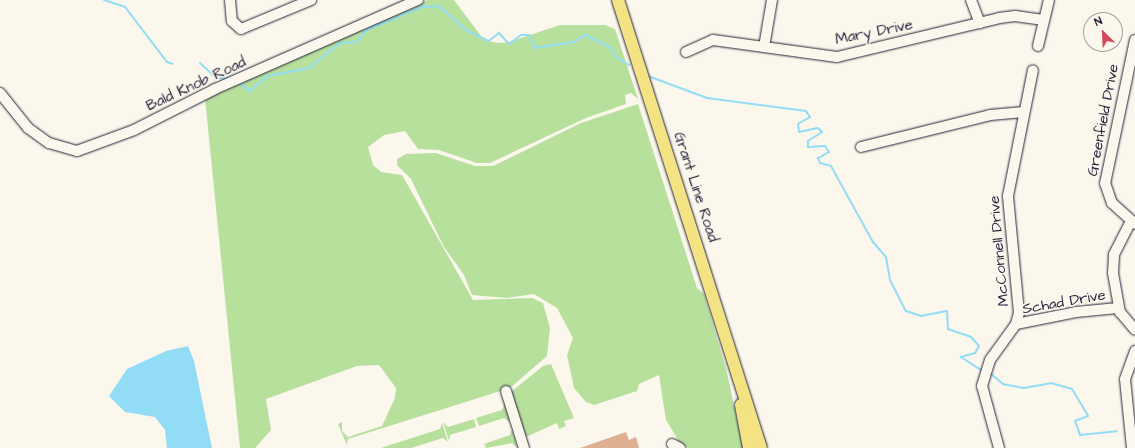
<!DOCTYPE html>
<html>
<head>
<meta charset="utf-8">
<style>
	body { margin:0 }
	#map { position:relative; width:1135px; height:448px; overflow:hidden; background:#fbf7ec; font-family:"Architects Daughter",sans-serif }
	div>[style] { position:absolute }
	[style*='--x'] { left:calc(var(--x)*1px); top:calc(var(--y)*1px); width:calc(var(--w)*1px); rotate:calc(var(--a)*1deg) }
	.green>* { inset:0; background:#b8e09d }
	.water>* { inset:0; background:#93dcf5 }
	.stream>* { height:2px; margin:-1px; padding:0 1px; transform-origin:1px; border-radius:1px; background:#93dcf5 }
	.building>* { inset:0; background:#dfaf91 }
	.roads { filter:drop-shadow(0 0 1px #22223b) drop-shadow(0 0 1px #22223b) }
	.minor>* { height:10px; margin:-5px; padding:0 5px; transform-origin:5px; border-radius:5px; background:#fbf7ec }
	.major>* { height:12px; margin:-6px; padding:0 6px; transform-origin:6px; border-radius:6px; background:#f4e382 }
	span { translate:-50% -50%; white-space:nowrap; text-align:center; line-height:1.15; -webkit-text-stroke:3.5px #fbf7ec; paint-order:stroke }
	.street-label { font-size:15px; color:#22223b }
	.north { position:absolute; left:1083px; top:12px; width:40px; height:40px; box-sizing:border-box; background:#fbf7ec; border:1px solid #a4a2a5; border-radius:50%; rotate:336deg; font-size:11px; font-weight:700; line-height:16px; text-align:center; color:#22223b }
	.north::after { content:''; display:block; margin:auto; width:14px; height:18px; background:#d1495b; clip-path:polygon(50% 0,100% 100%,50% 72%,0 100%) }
</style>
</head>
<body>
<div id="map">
	<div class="green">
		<i style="clip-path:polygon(428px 0,454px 0,484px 40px,498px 43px,509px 42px,560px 25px,605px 25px,615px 29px,638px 99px,631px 93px,625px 95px,626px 104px,586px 118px,490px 163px,477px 163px,439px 150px,418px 149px,405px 131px,384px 135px,368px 147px,373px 165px,381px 172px,402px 175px,473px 300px,532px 298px,543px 303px,550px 328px,547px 356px,510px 388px,348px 439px,347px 445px,338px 424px,342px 422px,342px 431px,348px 437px,382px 426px,395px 398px,396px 388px,379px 365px,357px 366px,266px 399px,271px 430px,255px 448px,240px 448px,205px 98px)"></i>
		<i style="clip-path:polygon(638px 104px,697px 288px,704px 294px,726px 368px,743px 448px,688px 448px,680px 443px,666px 420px,659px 375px,639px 384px,637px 391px,594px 405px,586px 402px,574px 388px,567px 355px,573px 338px,557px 308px,534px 294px,507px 298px,472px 295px,464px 275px,444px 247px,411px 179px,397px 165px,397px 159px,406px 154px,436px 153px,475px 166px,493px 166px,581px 123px)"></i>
		<i style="clip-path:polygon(551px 364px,574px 418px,564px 421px,566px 426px,559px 429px,557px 423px,526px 437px,511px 392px,543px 366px)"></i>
		<i style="clip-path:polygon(505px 403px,510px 422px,504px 418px,479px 426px,476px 418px,502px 410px)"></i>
		<i style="clip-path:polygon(474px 419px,476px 427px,450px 435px,449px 441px,443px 422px,448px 427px)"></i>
		<i style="clip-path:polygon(442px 423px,448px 442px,443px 438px,411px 448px,381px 448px,440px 429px)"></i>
		<i style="clip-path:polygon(512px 429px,517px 448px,512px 443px,486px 448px,484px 444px,510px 435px)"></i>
	</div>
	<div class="water">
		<i style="clip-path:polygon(188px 346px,194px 361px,212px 448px,167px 448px,165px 430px,155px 417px,125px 412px,109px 396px,127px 369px,166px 351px)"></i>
	</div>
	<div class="stream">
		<i style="--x:104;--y:0;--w:22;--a:18"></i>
		<i style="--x:125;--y:7;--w:69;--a:52.6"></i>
		<i style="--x:167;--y:62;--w:6;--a:18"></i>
		<i style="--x:200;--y:63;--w:22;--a:43"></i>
		<i style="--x:216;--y:78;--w:14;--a:0"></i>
		<i style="--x:648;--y:76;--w:63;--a:20.4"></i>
		<i style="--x:707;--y:98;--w:100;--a:7.5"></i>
		<i style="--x:806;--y:111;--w:7;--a:56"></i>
		<i style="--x:810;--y:117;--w:14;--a:150"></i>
		<i style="--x:798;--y:124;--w:8;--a:83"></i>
		<i style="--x:799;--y:132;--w:19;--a:-12"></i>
		<i style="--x:818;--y:128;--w:6;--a:45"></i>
		<i style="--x:822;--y:132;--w:17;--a:147"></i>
		<i style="--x:808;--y:141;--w:6;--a:90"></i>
		<i style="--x:808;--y:147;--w:17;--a:-3"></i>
		<i style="--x:825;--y:146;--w:7;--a:56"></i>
		<i style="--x:829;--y:152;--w:13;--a:151"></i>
		<i style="--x:818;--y:158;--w:5;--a:68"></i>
		<i style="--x:820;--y:163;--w:11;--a:15"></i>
		<i style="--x:831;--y:166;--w:87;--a:61.1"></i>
		<i style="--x:873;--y:242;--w:20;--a:49"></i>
		<i style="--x:886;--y:257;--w:23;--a:80"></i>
		<i style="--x:890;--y:280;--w:35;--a:63"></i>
		<i style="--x:906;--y:311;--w:16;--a:18"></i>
		<i style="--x:921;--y:316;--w:26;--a:-11"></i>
		<i style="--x:947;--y:311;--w:18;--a:87"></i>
		<i style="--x:948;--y:329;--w:24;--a:19"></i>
		<i style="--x:971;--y:337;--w:12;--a:48"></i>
		<i style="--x:979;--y:346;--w:8;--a:120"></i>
		<i style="--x:975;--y:353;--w:15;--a:164"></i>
		<i style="--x:961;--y:357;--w:24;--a:33"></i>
		<i style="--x:240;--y:84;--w:12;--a:35"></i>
		<i style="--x:250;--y:91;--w:23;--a:-41"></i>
		<i style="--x:267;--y:76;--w:43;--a:-10.8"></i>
		<i style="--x:309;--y:68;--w:40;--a:-39"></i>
		<i style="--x:340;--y:43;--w:16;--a:-4"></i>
		<i style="--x:356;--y:42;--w:16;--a:-47"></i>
		<i style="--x:367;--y:30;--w:59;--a:-23.1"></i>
		<i style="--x:421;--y:7;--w:18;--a:-3"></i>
		<i style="--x:439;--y:6;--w:36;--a:42"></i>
		<i style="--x:466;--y:30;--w:25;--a:26"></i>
		<i style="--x:489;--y:41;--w:13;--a:-39"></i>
		<i style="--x:499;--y:33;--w:15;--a:48"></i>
		<i style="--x:509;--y:44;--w:15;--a:-37"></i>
		<i style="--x:521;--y:35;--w:8;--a:0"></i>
		<i style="--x:529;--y:35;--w:14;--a:65"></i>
		<i style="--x:535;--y:48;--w:39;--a:-9"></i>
		<i style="--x:574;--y:42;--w:13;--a:-32"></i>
		<i style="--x:585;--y:35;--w:28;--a:26"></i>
		<i style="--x:610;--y:47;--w:13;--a:58"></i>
		<i style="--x:617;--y:58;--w:14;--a:30"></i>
		<i style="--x:990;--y:373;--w:17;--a:40"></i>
		<i style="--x:1003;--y:384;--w:21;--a:11"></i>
		<i style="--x:1024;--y:388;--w:27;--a:-10"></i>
		<i style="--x:1051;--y:383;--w:22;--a:16"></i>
		<i style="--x:1072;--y:389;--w:31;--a:59"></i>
		<i style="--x:1088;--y:416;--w:14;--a:159"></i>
		<i style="--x:1075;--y:421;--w:15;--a:70"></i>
		<i style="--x:1080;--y:435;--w:37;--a:-6"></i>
	</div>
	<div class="building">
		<i style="clip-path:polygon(626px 432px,629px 440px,636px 437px,639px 448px,580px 448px)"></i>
	</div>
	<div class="roads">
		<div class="minor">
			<i style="--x:230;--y:0;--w:21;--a:85"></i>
			<i style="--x:232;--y:21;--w:12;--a:42"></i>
			<i style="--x:241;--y:29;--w:76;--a:-22.5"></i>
			<i style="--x:971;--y:0;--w:25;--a:69"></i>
			<i style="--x:1135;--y:40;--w:146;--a:101.8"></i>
			<i style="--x:1105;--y:183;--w:21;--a:71"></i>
			<i style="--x:1112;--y:203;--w:31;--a:42"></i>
			<i style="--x:1038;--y:46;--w:47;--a:-76.6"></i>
			<i style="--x:764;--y:47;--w:48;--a:-80.3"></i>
			<i style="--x:686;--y:52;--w:30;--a:-24"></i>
			<i style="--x:713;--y:40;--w:125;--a:7.8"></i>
			<i style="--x:837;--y:57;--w:167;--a:-13.5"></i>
			<i style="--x:999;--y:18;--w:16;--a:-7"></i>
			<i style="--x:1015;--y:16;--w:29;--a:8"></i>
			<i style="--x:0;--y:93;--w:45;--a:51.3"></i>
			<i style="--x:28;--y:128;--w:26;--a:36"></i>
			<i style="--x:49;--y:143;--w:29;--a:16"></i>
			<i style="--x:77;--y:151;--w:61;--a:-20.2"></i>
			<i style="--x:134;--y:130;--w:91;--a:-26.8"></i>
			<i style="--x:215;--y:89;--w:222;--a:-23.7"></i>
			<i style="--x:861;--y:147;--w:133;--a:-13.9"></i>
			<i style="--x:990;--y:115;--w:34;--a:-5"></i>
			<i style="--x:1131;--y:221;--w:38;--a:117"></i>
			<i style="--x:1114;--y:255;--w:18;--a:93"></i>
			<i style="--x:1113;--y:273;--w:40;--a:80"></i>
			<i style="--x:1120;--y:312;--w:23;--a:50"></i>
			<i style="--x:1016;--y:324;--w:61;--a:-11.3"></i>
			<i style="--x:1076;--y:312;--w:42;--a:-5.4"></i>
			<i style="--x:506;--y:391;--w:60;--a:72.5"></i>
			<i style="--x:672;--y:444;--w:9;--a:27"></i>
			<i style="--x:999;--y:448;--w:64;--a:-105.3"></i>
			<i style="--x:982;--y:386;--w:27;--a:-73"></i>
			<i style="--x:990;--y:360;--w:44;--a:-54.2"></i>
			<i style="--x:1016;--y:324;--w:11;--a:-75"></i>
			<i style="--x:1019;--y:313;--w:118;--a:-95.4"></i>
			<i style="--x:1008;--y:196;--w:128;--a:-78.8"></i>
			<i style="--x:1132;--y:448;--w:69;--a:-95.8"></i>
			<i style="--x:1125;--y:379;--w:30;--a:-70"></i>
		</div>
		<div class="major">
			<i style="--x:618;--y:0;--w:470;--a:72.3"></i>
			<i style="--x:741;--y:405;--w:44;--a:79.5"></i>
		</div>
	</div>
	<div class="street-label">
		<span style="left:874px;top:32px;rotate:-11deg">Mary Drive</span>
		<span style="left:196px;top:84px;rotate:-25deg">Bald Knob Road</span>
		<span style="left:1103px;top:120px;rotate:-79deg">Greenfield Drive</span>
		<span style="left:696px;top:187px;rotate:72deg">Grant Line Road</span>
		<span style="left:999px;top:251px;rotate:-95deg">McConnell Drive</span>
		<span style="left:1064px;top:302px;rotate:-10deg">Schad Drive</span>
	</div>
	<div class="north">N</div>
</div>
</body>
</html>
